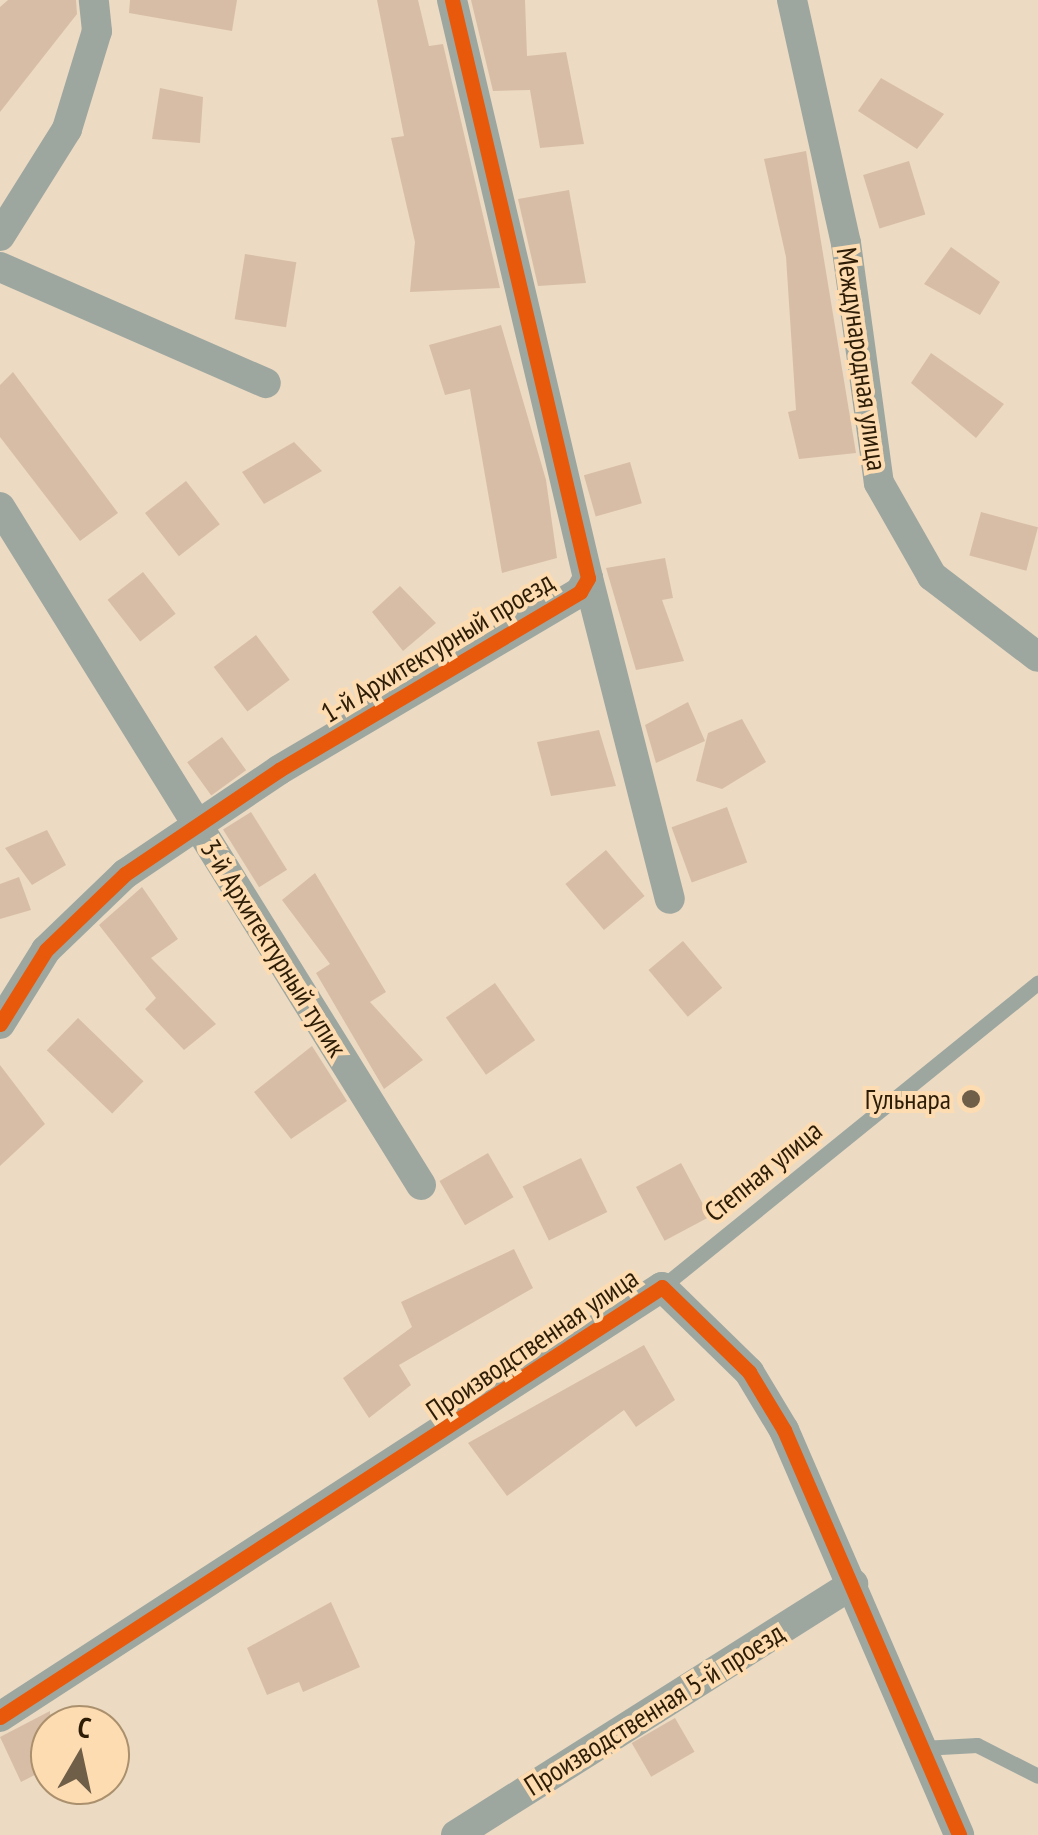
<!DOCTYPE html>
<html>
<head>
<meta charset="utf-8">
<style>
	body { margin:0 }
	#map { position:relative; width:1038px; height:1835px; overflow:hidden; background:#ecdac2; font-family:"PT Sans Narrow",sans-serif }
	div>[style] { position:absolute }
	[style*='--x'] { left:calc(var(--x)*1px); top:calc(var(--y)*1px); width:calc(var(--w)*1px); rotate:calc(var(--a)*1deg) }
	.building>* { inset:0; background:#d8bda6; transform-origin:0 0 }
	.service>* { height:15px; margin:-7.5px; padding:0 7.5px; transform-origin:7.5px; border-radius:7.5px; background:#9da7a0 }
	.minor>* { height:30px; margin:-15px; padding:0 15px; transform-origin:15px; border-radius:15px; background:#9da7a0 }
	.cycleway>* { height:15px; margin:-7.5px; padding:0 7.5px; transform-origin:7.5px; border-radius:7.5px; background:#e8590c }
	.dots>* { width:28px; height:28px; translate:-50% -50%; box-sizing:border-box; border:5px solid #fedcb1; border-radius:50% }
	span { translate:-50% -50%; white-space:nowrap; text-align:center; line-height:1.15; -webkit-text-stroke:8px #fedcb1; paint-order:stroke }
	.street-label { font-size:28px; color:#2d1d07 }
	.poi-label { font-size:28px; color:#2d1d07 }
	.right { translate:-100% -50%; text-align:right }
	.north { position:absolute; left:30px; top:1705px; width:100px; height:100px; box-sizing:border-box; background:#fedcb1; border:2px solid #aa906d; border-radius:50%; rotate:9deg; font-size:28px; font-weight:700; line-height:40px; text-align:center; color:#2d1d07 }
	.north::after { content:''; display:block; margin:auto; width:35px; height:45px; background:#705f48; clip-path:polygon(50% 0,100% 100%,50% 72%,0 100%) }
</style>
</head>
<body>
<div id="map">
	<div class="building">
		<i style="clip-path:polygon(8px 0,76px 0,77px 14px,0 112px,0 7px)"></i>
		<i style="clip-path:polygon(130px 0,237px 0,232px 31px,129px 13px)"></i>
		<i style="clip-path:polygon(377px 0,418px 0,429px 46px,443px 44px,500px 288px,410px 292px,415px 242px,391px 138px,404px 136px)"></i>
		<i style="clip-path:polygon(471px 0,525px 0,527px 56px,566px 52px,584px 144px,540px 148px,530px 90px,493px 91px)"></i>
		<i style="clip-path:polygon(881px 78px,944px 114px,917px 149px,858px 111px)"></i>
		<i style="clip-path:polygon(160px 88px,203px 97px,200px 143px,152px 139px)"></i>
		<i style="clip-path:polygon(806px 151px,856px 453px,799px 459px,788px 412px,796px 410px,786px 257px,764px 159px)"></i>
		<i style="left:909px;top:161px;width:56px;height:48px;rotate:73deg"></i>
		<i style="clip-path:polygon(569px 190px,586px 283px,538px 286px,518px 199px)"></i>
		<i style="clip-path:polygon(951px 247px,1000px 282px,980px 315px,924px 284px)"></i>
		<i style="left:245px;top:254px;width:52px;height:66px;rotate:9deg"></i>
		<i style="clip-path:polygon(501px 325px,546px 480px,557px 558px,502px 573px,470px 389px,445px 395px,429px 345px)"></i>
		<i style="clip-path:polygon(931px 353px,1004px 404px,976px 438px,911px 383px)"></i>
		<i style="clip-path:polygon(13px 372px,118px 513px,80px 541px,0 437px,0 385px)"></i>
		<i style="clip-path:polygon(294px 442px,322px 471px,264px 504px,242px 472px)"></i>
		<i style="left:630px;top:462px;width:43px;height:48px;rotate:74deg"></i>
		<i style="left:186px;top:481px;width:55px;height:52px;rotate:52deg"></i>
		<i style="left:981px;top:512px;width:59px;height:45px;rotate:15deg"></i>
		<i style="clip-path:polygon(665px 558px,673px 598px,662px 600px,684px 661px,636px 670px,606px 568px)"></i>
		<i style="left:143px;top:572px;width:53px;height:45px;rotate:52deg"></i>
		<i style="clip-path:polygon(400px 586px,436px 623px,403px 651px,372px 612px)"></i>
		<i style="left:256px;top:635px;width:56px;height:53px;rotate:53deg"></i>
		<i style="clip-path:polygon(688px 702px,705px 741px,656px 763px,645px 725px)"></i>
		<i style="clip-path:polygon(742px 719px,766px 762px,722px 789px,696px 781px,708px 733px)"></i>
		<i style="clip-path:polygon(599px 730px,616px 786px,551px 796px,537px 742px)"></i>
		<i style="left:222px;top:737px;width:41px;height:43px;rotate:54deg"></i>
		<i style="left:727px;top:807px;width:59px;height:59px;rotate:70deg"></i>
		<i style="left:251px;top:812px;width:68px;height:33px;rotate:58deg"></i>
		<i style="clip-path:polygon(47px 830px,66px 865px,32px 885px,5px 848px)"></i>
		<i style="left:606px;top:850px;width:60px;height:53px;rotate:50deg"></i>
		<i style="clip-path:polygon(315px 873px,386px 992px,370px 1002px,423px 1060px,384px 1089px,316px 973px,330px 964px,282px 900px)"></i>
		<i style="clip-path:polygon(19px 877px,31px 910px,0 919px,0 884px)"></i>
		<i style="clip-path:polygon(142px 887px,178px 939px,151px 958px,216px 1024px,184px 1050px,145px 1009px,156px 998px,99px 925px)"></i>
		<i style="left:683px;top:941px;width:61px;height:45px;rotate:50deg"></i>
		<i style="left:495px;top:983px;width:70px;height:60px;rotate:55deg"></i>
		<i style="left:78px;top:1018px;width:91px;height:45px;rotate:44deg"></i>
		<i style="clip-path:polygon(312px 1046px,347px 1101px,291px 1139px,254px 1092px)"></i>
		<i style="clip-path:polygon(0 1065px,45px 1124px,0 1166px)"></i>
		<i style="left:488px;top:1153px;width:51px;height:56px;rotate:60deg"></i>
		<i style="left:581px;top:1158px;width:60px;height:65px;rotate:64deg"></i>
		<i style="left:681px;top:1163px;width:61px;height:51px;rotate:62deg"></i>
		<i style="clip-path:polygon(514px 1249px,533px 1288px,399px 1365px,411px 1385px,369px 1418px,343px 1378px,412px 1327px,401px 1302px)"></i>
		<i style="clip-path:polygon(644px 1345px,675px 1400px,636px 1427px,624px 1410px,507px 1496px,468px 1443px)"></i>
		<i style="clip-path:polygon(331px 1602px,360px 1667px,303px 1692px,299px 1682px,267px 1695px,247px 1648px)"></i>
		<i style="clip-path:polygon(50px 1711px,50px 1767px,21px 1782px,0 1737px)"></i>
		<i style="left:675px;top:1718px;width:39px;height:50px;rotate:60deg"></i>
	</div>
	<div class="service">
		<i style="--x:662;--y:1287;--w:484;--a:-39"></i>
		<i style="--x:922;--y:1748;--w:55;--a:-3.1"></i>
		<i style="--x:977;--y:1745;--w:68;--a:26.9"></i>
	</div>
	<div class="minor">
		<i style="--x:792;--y:0;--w:249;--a:77.5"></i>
		<i style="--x:846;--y:243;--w:242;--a:82.2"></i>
		<i style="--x:879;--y:483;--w:107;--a:60.3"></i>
		<i style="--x:932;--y:576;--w:133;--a:37.4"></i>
		<i style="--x:0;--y:236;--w:126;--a:-57.9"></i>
		<i style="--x:67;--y:129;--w:102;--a:-73"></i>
		<i style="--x:97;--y:31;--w:31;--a:-96"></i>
		<i style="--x:0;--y:267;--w:290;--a:23.6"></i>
		<i style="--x:0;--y:507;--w:798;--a:58.16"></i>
		<i style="--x:588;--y:578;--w:331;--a:75.7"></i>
		<i style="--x:0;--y:1024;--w:87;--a:-58.1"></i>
		<i style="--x:46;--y:950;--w:110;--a:-43.9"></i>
		<i style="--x:125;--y:874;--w:186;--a:-34"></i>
		<i style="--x:279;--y:770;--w:350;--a:-30.6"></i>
		<i style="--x:580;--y:592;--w:16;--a:-60"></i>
		<i style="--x:588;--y:578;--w:594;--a:-103.24"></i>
		<i style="--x:0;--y:1717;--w:789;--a:-33.01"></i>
		<i style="--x:662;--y:1287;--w:122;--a:44.3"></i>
		<i style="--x:749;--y:1372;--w:68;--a:58.9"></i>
		<i style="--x:784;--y:1430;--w:441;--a:66.6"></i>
		<i style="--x:456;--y:1835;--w:470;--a:-32.3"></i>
	</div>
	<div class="cycleway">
		<i style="--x:0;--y:1024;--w:87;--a:-58.1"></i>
		<i style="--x:46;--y:950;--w:110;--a:-43.9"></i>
		<i style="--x:125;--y:874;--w:186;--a:-34"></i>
		<i style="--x:279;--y:770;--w:350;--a:-30.6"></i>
		<i style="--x:580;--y:592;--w:16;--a:-60"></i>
		<i style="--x:588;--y:578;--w:594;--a:-103.24"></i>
		<i style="--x:0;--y:1717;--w:789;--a:-33.01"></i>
		<i style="--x:662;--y:1287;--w:122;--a:44.3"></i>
		<i style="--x:749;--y:1372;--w:68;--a:58.9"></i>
		<i style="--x:784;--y:1430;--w:441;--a:66.6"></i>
	</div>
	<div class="dots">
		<i style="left:971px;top:1099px;background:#705f48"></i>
	</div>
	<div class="street-label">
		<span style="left:862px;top:359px;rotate:82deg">Международная улица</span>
		<span style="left:437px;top:647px;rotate:-31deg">1-й Архитектурный проезд</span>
		<span style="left:274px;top:948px;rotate:58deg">3-й Архитектурный тупик</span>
		<span style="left:763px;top:1171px;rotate:-39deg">Степная улица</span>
		<span style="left:532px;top:1344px;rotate:-34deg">Производственная улица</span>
		<span style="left:654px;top:1709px;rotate:-32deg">Производственная 5-й проезд</span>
	</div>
	<div class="poi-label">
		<span class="right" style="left:951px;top:1099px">Гульнара</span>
	</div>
	<div class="north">С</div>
</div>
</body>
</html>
